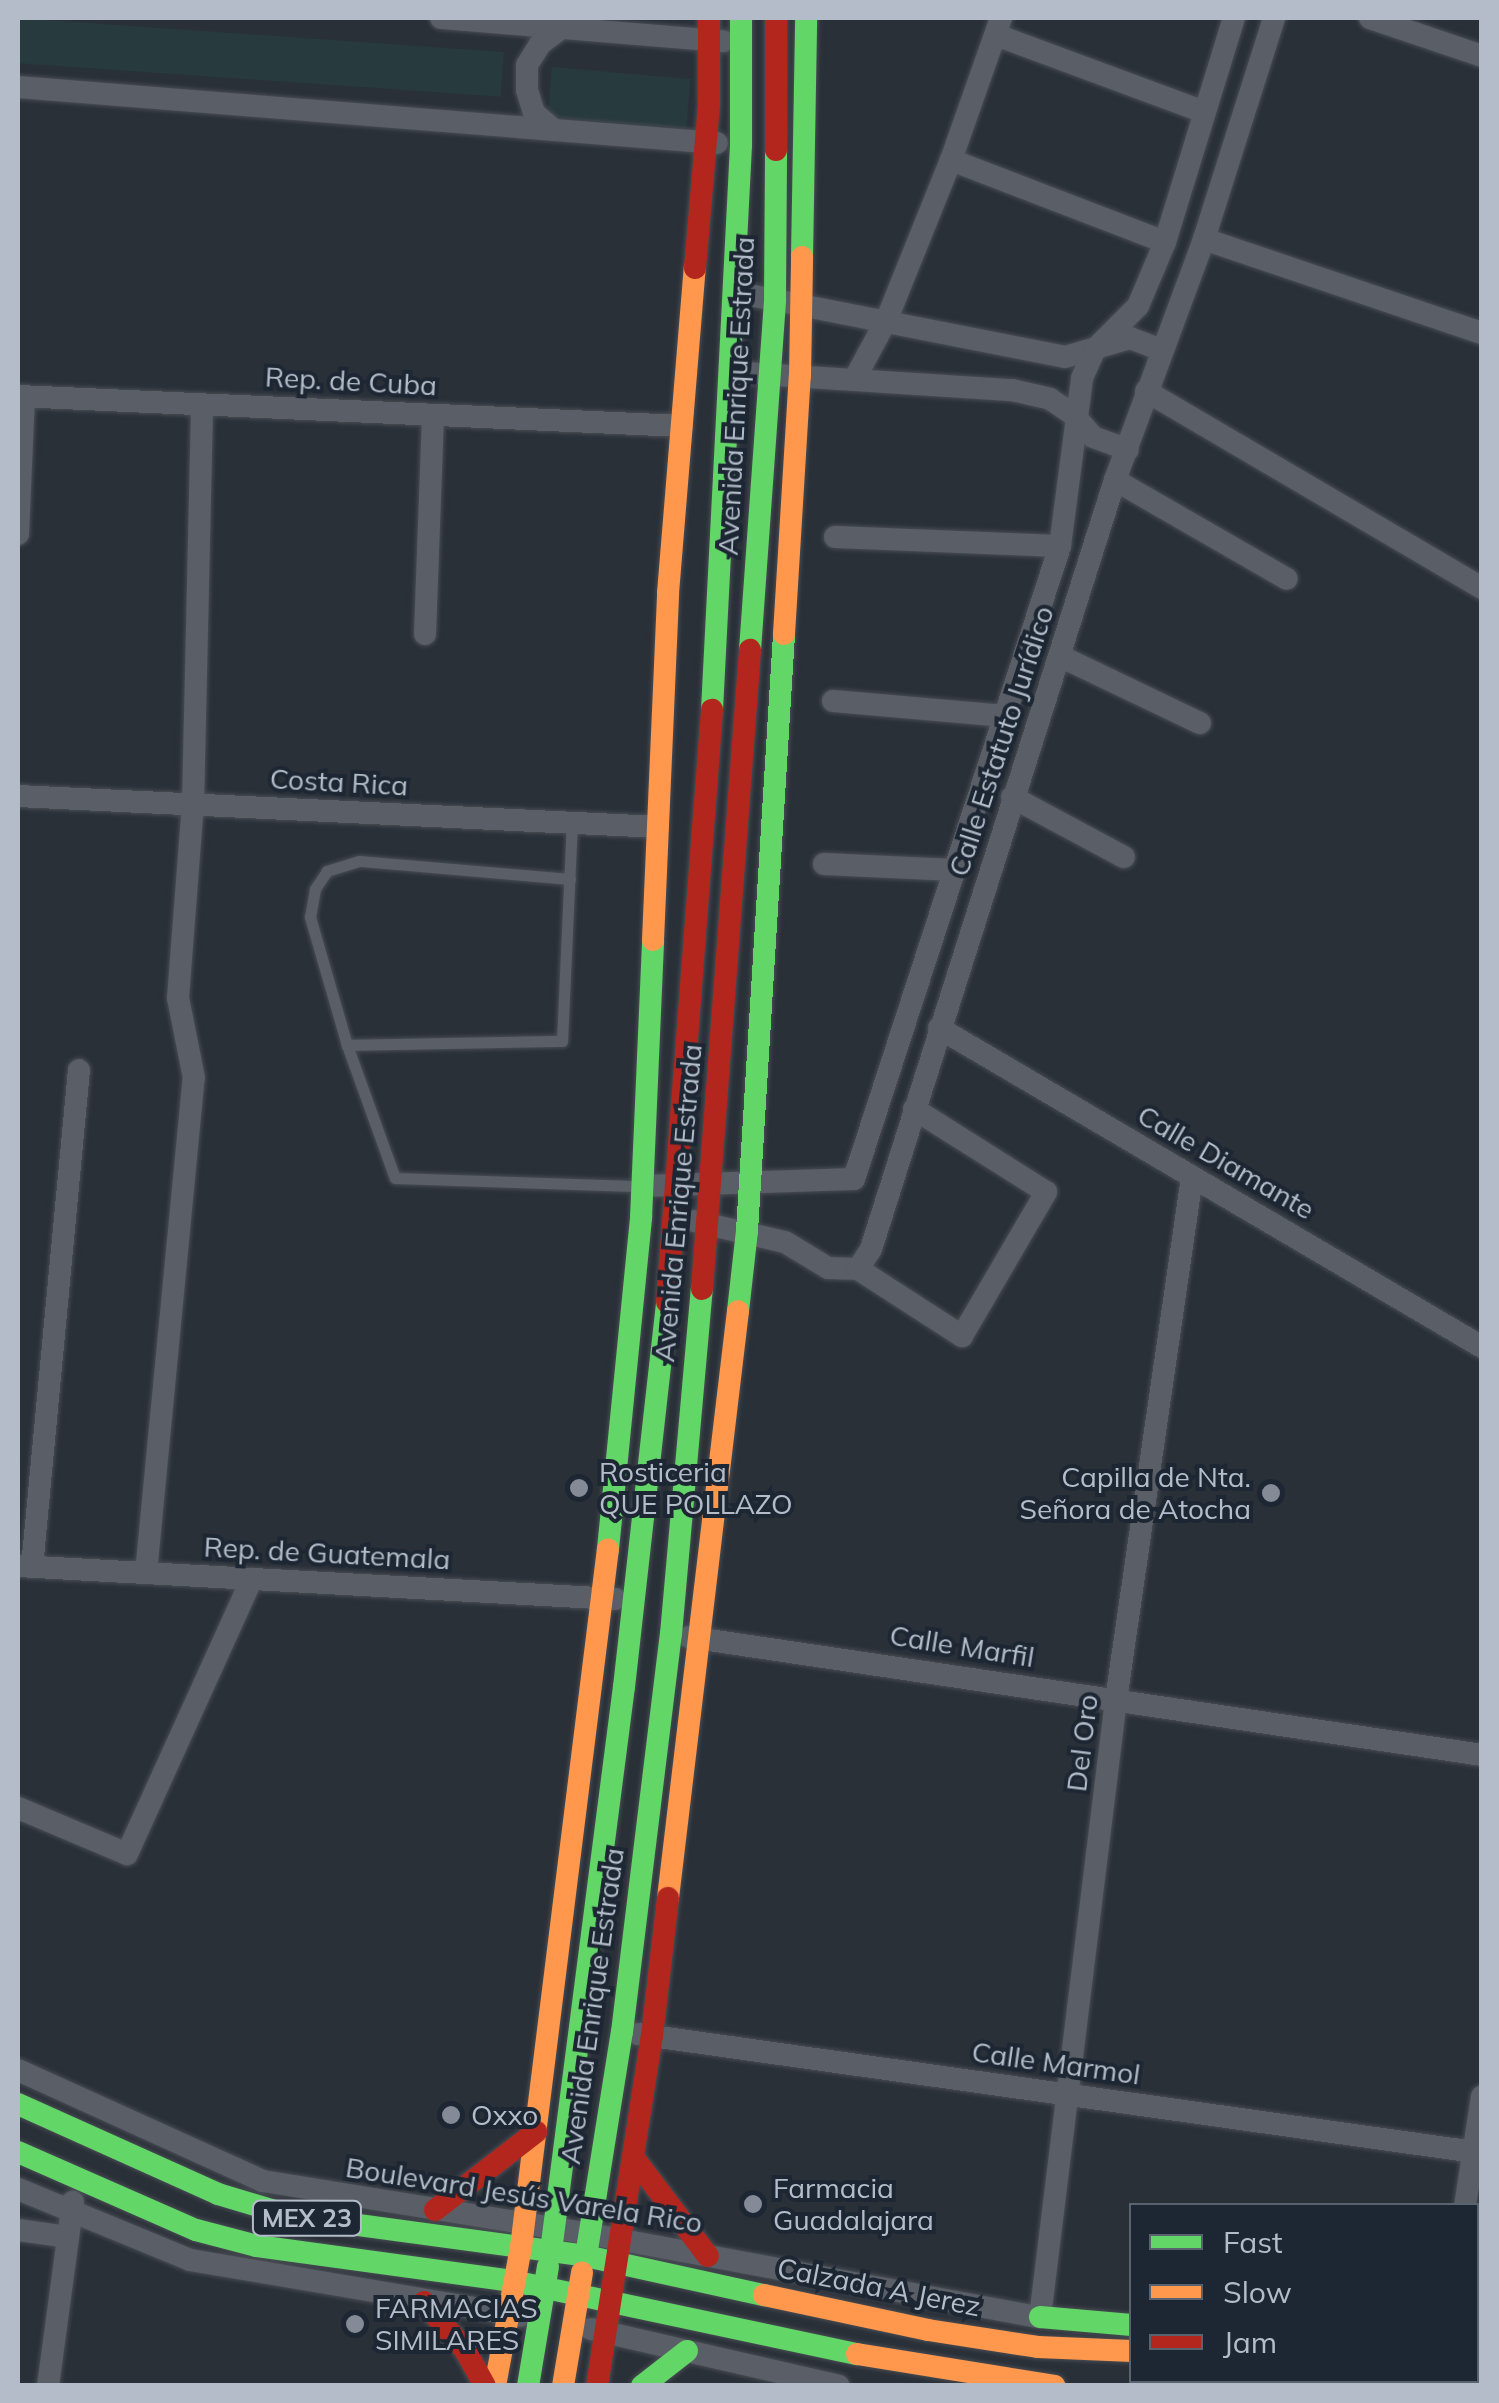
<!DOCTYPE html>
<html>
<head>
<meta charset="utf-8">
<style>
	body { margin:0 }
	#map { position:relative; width:1499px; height:2403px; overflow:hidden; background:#2a3038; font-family:Mulish,sans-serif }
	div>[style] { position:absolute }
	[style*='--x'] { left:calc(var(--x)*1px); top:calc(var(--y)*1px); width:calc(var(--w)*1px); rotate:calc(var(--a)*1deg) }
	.green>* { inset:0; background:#273a3e; transform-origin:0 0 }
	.roads { filter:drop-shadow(0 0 2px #484c53) drop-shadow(0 0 2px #484c53) }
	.lane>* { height:11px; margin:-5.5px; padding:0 5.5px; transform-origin:5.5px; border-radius:5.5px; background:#5a5e66 }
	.street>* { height:22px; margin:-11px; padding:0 11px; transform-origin:11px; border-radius:11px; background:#5a5e66 }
	.fast>* { height:22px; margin:-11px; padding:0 11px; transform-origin:11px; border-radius:11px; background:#63d668 }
	.slow>* { height:22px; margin:-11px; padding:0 11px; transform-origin:11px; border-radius:11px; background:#ff974d }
	.jam>* { height:22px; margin:-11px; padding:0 11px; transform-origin:11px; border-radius:11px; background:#b3261e }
	.dots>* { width:28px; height:28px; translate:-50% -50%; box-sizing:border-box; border:5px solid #1d2633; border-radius:50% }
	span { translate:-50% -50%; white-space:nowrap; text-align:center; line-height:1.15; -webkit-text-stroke:8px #1d2633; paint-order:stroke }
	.shield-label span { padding:2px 8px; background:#1d2633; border:2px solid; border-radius:8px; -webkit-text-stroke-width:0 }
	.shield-label { font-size:25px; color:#b4bcc9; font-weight:700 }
	.street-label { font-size:28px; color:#b4bcc9 }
	.poi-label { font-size:28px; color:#b4bcc9 }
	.left { translate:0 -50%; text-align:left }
	.right { translate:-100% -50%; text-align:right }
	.frame { position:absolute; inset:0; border:20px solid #b4bcc9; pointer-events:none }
	.legend { position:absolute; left:1129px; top:2203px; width:350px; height:180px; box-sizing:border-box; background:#1d2633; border:2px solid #59626f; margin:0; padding:12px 18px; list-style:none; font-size:30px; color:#b4bcc9 }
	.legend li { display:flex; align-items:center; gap:20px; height:50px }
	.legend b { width:50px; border:2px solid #59626f }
</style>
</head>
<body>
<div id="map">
	<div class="green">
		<i style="left:18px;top:18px;width:487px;height:45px;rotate:4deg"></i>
		<i style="left:552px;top:67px;width:139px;height:50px;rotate:5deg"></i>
	</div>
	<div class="roads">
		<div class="lane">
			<i style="--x:570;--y:879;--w:212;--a:-175.1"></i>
			<i style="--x:359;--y:861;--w:34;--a:163"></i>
			<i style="--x:327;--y:871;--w:22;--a:124"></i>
			<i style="--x:315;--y:889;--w:28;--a:100"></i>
			<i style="--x:310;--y:917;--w:133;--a:73.9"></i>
			<i style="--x:347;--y:1045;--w:141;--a:70.2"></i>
			<i style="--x:395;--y:1178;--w:246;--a:1.9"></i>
			<i style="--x:347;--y:1045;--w:215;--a:-1.1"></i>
			<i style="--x:562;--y:1041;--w:218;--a:-87.4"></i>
		</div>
		<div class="street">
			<i style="--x:441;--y:18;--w:283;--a:4.7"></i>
			<i style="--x:1370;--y:18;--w:118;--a:18.7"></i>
			<i style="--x:996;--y:35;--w:222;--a:20.3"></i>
			<i style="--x:18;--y:87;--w:701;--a:4.58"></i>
			<i style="--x:554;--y:130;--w:26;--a:-140"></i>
			<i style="--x:534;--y:113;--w:24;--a:-107"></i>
			<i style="--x:527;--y:90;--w:25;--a:-90"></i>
			<i style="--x:527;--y:65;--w:25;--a:-58"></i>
			<i style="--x:540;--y:44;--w:26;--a:-37"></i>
			<i style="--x:951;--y:160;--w:229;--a:21"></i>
			<i style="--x:1204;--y:239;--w:293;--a:18.7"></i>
			<i style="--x:734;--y:292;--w:337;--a:11.1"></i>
			<i style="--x:1065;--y:357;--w:68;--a:-16.3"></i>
			<i style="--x:1130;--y:338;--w:33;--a:21"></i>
			<i style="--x:730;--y:372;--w:283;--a:3.7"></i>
			<i style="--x:1012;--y:390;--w:39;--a:13"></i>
			<i style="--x:1050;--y:399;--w:29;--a:34"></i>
			<i style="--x:1074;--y:415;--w:29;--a:49"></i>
			<i style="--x:1093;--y:437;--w:37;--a:20"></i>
			<i style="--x:854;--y:380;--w:69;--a:-61.6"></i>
			<i style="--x:887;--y:319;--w:171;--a:-68.1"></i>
			<i style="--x:951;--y:160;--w:151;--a:-70.6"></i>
			<i style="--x:1146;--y:391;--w:389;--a:30.4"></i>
			<i style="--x:18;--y:396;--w:665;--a:2.59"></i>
			<i style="--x:1115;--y:480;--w:198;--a:29.9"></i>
			<i style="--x:18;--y:534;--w:137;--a:-87.5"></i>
			<i style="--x:835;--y:537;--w:225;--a:2.3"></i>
			<i style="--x:425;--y:634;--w:219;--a:-87.9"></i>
			<i style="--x:1062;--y:657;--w:153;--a:25.6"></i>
			<i style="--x:833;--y:701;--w:173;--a:5"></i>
			<i style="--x:18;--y:796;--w:641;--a:2.77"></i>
			<i style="--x:1012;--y:797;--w:127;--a:28.2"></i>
			<i style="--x:824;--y:864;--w:131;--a:2.6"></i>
			<i style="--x:939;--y:1028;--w:630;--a:30.43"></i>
			<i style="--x:642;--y:1186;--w:212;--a:-1.9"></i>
			<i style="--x:854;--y:1179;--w:666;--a:-71.97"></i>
			<i style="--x:1060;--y:546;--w:169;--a:-82.5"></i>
			<i style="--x:1082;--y:378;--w:32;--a:-66"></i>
			<i style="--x:1095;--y:349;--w:61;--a:-45"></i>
			<i style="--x:1138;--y:306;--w:69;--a:-67.1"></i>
			<i style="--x:1165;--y:242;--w:234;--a:-72.9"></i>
			<i style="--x:694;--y:1221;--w:93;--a:13"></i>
			<i style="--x:785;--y:1242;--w:50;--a:31.2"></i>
			<i style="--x:828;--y:1268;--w:30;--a:2"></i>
			<i style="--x:858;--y:1269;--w:24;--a:-57"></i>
			<i style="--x:871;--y:1249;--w:807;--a:-72.4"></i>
			<i style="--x:1115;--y:480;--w:257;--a:-69.7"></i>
			<i style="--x:1204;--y:239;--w:232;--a:-72.4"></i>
			<i style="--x:858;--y:1269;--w:124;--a:32.8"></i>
			<i style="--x:962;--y:1336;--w:167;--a:-59.7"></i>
			<i style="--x:1046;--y:1192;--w:156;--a:-147.8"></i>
			<i style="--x:18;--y:1566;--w:598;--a:3.16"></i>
			<i style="--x:32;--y:1567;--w:499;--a:-84.6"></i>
			<i style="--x:146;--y:1573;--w:497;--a:-84.5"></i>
			<i style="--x:194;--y:1078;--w:82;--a:-101.3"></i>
			<i style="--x:178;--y:998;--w:194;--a:-85.6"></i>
			<i style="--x:193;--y:805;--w:400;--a:-88.7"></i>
			<i style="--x:689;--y:1637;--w:802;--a:8.46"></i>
			<i style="--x:18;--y:1808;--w:118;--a:22.9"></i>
			<i style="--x:127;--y:1854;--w:302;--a:-65.6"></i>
			<i style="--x:638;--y:2034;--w:852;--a:8.03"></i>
			<i style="--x:18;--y:2070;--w:269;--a:24.4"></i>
			<i style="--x:263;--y:2181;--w:331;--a:9.2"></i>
			<i style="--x:590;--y:2234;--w:458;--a:10.5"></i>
			<i style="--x:1040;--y:2317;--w:622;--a:-82.98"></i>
			<i style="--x:1116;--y:1700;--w:528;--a:-81.73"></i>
			<i style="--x:18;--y:2189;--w:186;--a:22.4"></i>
			<i style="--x:190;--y:2260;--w:335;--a:9.6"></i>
			<i style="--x:1465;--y:2206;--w:111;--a:-81.2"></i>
			<i style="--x:18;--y:2230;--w:50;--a:8"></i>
			<i style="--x:591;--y:2329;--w:254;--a:12.9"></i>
			<i style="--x:48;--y:2386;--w:186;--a:-82.3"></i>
		</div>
		<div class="fast">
			<i style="--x:802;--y:257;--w:239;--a:-89"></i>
			<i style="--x:750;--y:650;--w:351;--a:-85.9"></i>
			<i style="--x:775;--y:300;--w:150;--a:-89.6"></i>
			<i style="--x:712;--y:710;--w:566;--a:-87.06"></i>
			<i style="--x:741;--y:145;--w:127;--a:-90"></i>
			<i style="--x:738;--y:1311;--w:81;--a:-83.6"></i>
			<i style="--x:747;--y:1231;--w:598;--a:-86.45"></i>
			<i style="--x:608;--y:1549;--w:333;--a:-84.3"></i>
			<i style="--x:641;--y:1218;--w:278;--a:-87.5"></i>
			<i style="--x:18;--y:2104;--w:219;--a:24.2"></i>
			<i style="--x:218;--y:2194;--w:77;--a:16.6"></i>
			<i style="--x:292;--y:2216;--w:297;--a:7.7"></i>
			<i style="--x:586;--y:2256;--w:182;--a:12.4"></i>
			<i style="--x:18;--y:2152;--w:194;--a:23.7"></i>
			<i style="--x:196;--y:2230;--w:63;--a:14.7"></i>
			<i style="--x:257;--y:2246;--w:258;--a:7.8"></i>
			<i style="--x:513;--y:2281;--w:352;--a:12"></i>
			<i style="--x:551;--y:2251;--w:569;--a:-82.63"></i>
			<i style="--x:624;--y:1687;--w:387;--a:-83.6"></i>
			<i style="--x:586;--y:2256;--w:227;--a:-80.9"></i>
			<i style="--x:622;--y:2032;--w:401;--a:-83"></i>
			<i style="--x:671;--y:1634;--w:346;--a:-84.9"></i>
			<i style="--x:1040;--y:2317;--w:92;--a:5"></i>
			<i style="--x:528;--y:2386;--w:121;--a:-80.5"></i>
			<i style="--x:642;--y:2386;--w:57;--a:-37.9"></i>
		</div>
		<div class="slow">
			<i style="--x:784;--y:634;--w:258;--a:-86.5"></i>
			<i style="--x:800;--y:376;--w:119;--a:-89"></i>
			<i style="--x:653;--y:940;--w:347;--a:-87.5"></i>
			<i style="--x:668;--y:593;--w:326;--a:-85.3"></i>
			<i style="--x:668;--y:1898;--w:591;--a:-83.2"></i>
			<i style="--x:764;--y:2295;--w:168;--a:12"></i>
			<i style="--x:928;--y:2330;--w:111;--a:8.8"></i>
			<i style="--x:1038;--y:2347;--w:94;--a:2.4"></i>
			<i style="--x:1476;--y:2299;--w:6;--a:-18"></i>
			<i style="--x:857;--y:2354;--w:200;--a:9.2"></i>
			<i style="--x:1476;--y:2372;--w:6;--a:-9"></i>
			<i style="--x:495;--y:2386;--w:141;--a:-79.4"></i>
			<i style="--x:521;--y:2247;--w:703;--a:-82.9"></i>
			<i style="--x:563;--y:2386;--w:115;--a:-80.5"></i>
			<i style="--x:1285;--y:2386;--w:33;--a:-11"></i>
			<i style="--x:1438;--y:2386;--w:16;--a:-22"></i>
		</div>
		<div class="jam">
			<i style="--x:776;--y:150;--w:132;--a:-90"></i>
			<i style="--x:695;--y:268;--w:165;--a:-85.1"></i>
			<i style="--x:709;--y:104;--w:86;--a:-90"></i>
			<i style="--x:702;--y:1289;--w:641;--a:-85.7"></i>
			<i style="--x:667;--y:1302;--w:594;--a:-85.65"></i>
			<i style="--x:633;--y:2157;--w:124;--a:52.9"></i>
			<i style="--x:435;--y:2210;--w:128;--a:-37.7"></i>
			<i style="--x:1476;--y:2271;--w:6;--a:-18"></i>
			<i style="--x:424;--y:2302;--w:63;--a:49.5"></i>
			<i style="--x:465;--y:2350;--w:41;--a:60.9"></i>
			<i style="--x:1476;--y:2342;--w:6;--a:-18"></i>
			<i style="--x:597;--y:2386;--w:354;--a:-81.1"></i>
			<i style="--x:652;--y:2036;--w:139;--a:-83.4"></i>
		</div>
	</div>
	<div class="dots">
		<i style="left:579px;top:1488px;background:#848b96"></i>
		<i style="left:1271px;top:1493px;background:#848b96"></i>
		<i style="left:451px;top:2115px;background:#848b96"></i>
		<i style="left:753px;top:2204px;background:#848b96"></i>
		<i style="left:355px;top:2324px;background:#848b96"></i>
	</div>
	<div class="shield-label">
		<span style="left:307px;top:2218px">MEX 23</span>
	</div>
	<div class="street-label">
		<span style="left:351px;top:381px;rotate:3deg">Rep. de Cuba</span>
		<span style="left:736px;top:396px;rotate:-87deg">Avenida Enrique Estrada</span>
		<span style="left:1001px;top:741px;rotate:-72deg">Calle Estatuto Jurídico</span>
		<span style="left:339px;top:782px;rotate:3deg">Costa Rica</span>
		<span style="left:1226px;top:1162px;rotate:30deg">Calle Diamante</span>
		<span style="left:678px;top:1203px;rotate:-85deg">Avenida Enrique Estrada</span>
		<span style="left:327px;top:1553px;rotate:3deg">Rep. de Guatemala</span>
		<span style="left:962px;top:1646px;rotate:9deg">Calle Marfil</span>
		<span style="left:1082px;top:1743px;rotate:-83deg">Del Oro</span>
		<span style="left:592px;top:2006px;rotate:-82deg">Avenida Enrique Estrada</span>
		<span style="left:1056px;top:2063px;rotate:8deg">Calle Marmol</span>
		<span style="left:524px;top:2195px;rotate:9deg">Boulevard Jesús Varela Rico</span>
		<span style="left:879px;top:2287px;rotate:11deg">Calzada A Jerez</span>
	</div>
	<div class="poi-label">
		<span class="left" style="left:599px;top:1488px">Rosticeria<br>QUE POLLAZO</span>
		<span class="right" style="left:1251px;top:1493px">Capilla de Nta.<br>Señora de Atocha</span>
		<span class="left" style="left:471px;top:2115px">Oxxo</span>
		<span class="left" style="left:773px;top:2204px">Farmacia<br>Guadalajara</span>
		<span class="left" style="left:375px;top:2324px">FARMACIAS<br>SIMILARES</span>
	</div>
	<div class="frame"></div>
	<ul class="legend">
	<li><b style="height:12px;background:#63d668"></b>Fast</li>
	<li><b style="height:12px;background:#ff974d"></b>Slow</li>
	<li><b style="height:12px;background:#b3261e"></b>Jam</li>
	</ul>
</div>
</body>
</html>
